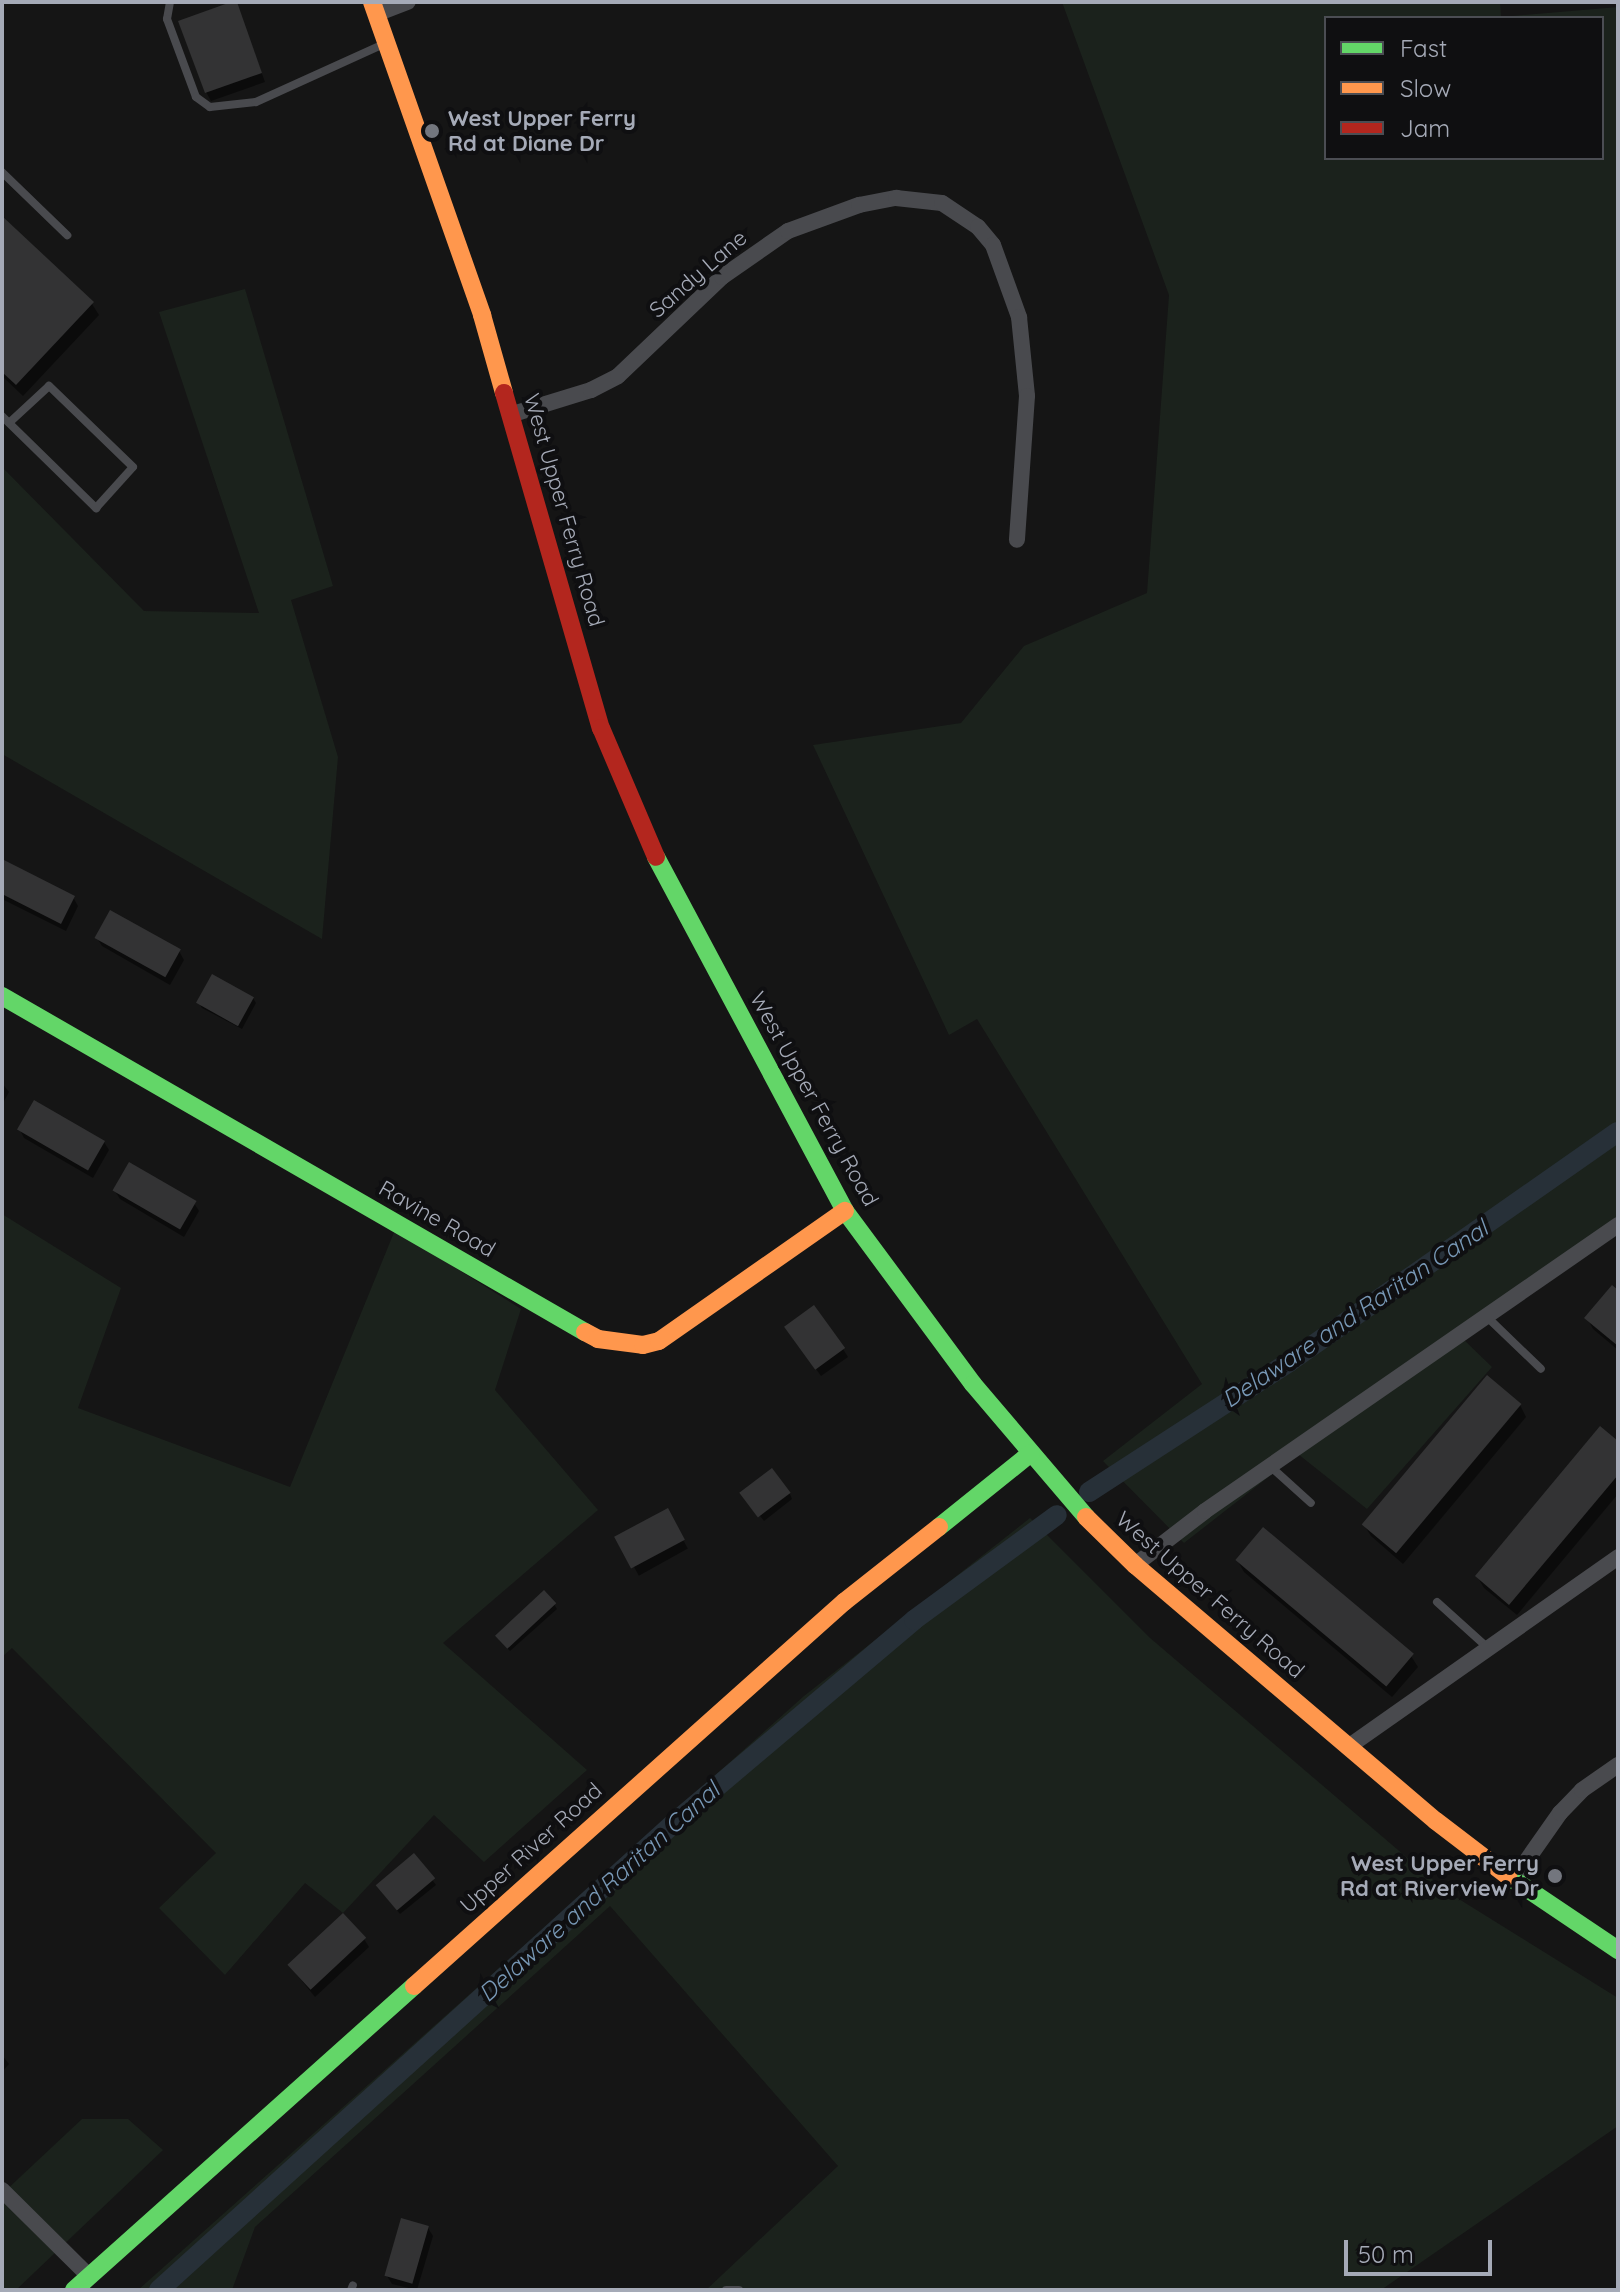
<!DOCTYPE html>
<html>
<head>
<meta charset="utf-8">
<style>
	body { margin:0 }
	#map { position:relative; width:1620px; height:2292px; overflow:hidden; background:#151515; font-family:Quicksand,sans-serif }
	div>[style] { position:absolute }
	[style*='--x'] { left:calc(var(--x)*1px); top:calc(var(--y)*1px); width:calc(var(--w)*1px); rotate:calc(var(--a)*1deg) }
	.green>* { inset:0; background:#1b221c }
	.shadow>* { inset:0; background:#0007; transform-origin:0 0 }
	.canal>* { height:20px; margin:-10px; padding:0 10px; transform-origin:10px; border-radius:10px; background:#273038 }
	.building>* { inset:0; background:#333334; transform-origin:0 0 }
	.lane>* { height:8px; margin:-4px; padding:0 4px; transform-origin:4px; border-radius:4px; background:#494a4e }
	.street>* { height:16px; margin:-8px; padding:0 8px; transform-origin:8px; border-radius:8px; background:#494a4e }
	.fast>* { height:18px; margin:-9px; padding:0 9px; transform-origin:9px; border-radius:9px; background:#63d668 }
	.slow>* { height:18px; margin:-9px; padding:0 9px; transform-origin:9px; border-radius:9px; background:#ff974d }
	.jam>* { height:18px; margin:-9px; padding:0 9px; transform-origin:9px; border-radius:9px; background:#b3261e }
	.dots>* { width:22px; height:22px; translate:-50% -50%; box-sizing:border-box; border:4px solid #0f0f11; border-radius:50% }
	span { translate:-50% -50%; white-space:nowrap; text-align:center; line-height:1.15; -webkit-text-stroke:8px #0f0f11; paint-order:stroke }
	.poi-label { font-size:22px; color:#a5aab7; font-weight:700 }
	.left { translate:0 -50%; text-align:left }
	.right { translate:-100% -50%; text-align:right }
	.street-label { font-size:22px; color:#a5aab7 }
	.water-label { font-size:24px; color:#7898b6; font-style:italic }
	.frame { position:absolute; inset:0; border:4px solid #a5aab7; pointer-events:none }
	.legend { position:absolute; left:1324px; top:16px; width:280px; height:144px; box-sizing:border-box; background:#0f0f11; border:2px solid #4b4d53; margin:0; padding:10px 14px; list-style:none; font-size:24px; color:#a5aab7 }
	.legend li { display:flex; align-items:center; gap:16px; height:40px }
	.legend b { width:40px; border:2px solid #4b4d53 }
	.scale { position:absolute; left:1344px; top:2240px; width:148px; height:36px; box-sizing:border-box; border:4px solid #a5aab7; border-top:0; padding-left:10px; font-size:24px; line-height:28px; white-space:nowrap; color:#a5aab7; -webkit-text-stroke:6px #0f0f11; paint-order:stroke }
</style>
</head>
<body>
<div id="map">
	<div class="green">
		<i style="clip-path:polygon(evenodd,1062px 2px,1500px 2px,1501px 17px,1618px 7px,1618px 1230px,1461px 1337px,1492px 1367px,1367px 1509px,1298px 1454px,1184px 1543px,1103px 1461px,1202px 1384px,977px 1019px,949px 1035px,813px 745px,961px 723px,1024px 646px,1147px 593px,1169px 295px,1062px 2px,1326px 18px,1602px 18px,1602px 158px,1326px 158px,1326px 18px)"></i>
		<i style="clip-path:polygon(245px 289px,333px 586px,291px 600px,338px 757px,322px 939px,2px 754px,2px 467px,144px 611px,259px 613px,159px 312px)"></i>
		<i style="clip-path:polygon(2px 1214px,121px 1288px,78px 1408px,290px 1487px,395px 1230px,521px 1309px,495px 1390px,598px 1510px,443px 1643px,587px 1770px,484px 1862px,434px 1815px,343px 1913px,305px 1883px,225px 1975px,159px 1908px,216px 1853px,12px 1648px,2px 1657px)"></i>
		<i style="clip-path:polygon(1030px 1518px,1149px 1637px,1446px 1891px,1618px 1998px,1618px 2126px,1381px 2290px,706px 2290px,838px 2166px,610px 1906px,255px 2227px,232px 2290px,138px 2290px,804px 1696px)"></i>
		<i style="clip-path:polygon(82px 2119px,128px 2119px,163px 2150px,16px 2290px,2px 2290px,2px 2194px)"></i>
	</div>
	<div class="shadow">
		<i style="clip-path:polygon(236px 2px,265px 82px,211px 101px,206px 92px)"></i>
		<i style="clip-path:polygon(2px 219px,92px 304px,99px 315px,23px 396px,2px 376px)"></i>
		<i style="clip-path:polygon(2px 865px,73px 897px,78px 906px,66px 931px,2px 899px)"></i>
		<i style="clip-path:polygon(97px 938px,179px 951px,184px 960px,170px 985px,102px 946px)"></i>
		<i style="clip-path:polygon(253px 998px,256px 1003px,242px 1029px,202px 1008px,199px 1003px)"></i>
		<i style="clip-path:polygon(2px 1083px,9px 1092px,2px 1105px)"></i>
		<i style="clip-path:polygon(20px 1130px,104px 1142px,109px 1150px,93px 1178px,24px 1138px)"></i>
		<i style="clip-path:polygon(115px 1191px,194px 1203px,199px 1211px,184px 1237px,120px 1199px)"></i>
		<i style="clip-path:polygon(1618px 1292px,1618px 1350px,1593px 1329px,1587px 1318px)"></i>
		<i style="clip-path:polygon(792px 1335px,843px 1349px,848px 1357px,821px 1376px)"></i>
		<i style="clip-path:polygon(1520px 1405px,1526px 1417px,1403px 1564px,1371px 1536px,1364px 1525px)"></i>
		<i style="clip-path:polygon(1618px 1444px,1618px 1494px,1517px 1615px,1484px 1588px,1477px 1576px)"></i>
		<i style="clip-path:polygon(790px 1494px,792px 1499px,764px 1521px,746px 1498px)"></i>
		<i style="left:667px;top:1511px;width:43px;height:56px;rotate:61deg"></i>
		<i style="clip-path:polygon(1237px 1560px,1411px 1656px,1418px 1667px,1392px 1697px,1244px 1572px)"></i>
		<i style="clip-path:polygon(554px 1604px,557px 1609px,510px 1651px,499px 1640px)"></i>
		<i style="clip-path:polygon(414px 1856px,436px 1885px,400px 1914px,381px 1891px)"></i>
		<i style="clip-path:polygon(364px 1939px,369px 1947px,315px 1997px,289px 1965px)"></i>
		<i style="clip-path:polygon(2px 2055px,9px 2064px,2px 2072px)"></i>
		<i style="clip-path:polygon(428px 2228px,433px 2236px,417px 2290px,392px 2284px,387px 2276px)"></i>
	</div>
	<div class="canal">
		<i style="--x:1089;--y:1492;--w:239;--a:-33"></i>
		<i style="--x:1289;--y:1362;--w:401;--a:-35"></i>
		<i style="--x:159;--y:2290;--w:695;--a:-42.2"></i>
		<i style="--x:674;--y:1823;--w:314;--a:-40.2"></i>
		<i style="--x:914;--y:1620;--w:177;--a:-36.3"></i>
	</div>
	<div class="building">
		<i style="clip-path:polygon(231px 2px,237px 2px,262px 73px,205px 93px,178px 21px)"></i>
		<i style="clip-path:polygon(2px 216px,94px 302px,16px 385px,2px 372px)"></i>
		<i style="clip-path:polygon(2px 859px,75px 896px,61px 924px,2px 894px)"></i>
		<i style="left:110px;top:910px;width:81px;height:32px;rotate:29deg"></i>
		<i style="left:212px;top:974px;width:48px;height:33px;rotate:29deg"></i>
		<i style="left:34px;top:1100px;width:82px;height:34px;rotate:30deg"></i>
		<i style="left:129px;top:1162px;width:78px;height:33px;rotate:30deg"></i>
		<i style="clip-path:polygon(1612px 1285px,1618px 1290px,1618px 1346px,1584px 1318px)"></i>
		<i style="left:814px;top:1305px;width:53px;height:37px;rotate:54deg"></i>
		<i style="left:1487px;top:1375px;width:45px;height:195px;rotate:40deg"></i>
		<i style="clip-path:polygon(1600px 1426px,1618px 1441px,1618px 1475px,1509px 1605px,1475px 1576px)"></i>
		<i style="left:772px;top:1468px;width:31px;height:41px;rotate:53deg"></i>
		<i style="left:668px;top:1508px;width:36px;height:61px;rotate:62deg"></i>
		<i style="left:1263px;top:1527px;width:197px;height:43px;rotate:40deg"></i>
		<i style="left:544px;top:1590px;width:18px;height:67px;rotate:47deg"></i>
		<i style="left:414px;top:1853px;width:33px;height:50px;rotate:50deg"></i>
		<i style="left:343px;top:1913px;width:34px;height:76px;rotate:47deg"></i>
		<i style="left:401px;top:2218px;width:29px;height:60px;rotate:16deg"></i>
	</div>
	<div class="lane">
		<i style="--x:170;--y:2;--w:17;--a:100"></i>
		<i style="--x:167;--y:19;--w:83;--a:69.6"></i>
		<i style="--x:196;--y:97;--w:17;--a:36"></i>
		<i style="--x:210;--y:107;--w:46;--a:-6.2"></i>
		<i style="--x:256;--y:102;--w:143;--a:-24.4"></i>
		<i style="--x:2;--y:172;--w:91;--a:44.1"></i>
		<i style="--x:2;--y:416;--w:132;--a:44.4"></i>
		<i style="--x:96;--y:508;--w:55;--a:-47.9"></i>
		<i style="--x:133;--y:467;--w:117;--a:-136"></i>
		<i style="--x:49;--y:386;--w:54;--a:137.2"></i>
		<i style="--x:1486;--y:1316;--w:76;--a:43.9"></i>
		<i style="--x:1270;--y:1466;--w:55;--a:42.1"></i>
		<i style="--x:1437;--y:1602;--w:69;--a:42"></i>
		<i style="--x:351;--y:2290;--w:5;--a:-68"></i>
		<i style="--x:726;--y:2290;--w:13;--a:0"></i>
	</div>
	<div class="street">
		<i style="--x:376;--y:14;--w:34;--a:-21"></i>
		<i style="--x:513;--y:414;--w:82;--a:-17.1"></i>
		<i style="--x:591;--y:390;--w:30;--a:-27"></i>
		<i style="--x:618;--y:376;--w:144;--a:-43.6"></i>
		<i style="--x:722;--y:277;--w:80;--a:-34.9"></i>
		<i style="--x:788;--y:231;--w:76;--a:-20.1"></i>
		<i style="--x:859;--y:205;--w:38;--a:-11"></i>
		<i style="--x:896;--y:198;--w:46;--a:6.2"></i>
		<i style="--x:942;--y:203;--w:43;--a:33.7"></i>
		<i style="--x:978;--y:227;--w:23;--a:50"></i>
		<i style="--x:993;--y:245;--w:77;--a:70.1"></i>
		<i style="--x:1019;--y:317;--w:79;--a:84.2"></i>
		<i style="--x:1027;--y:396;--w:144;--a:94"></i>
		<i style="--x:1135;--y:1565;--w:88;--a:-37.6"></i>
		<i style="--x:1205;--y:1511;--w:502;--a:-34.7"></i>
		<i style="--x:1348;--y:1747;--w:330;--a:-35.1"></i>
		<i style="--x:1513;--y:1880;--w:82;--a:-55"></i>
		<i style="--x:1560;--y:1813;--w:32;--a:-46"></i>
		<i style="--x:1582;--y:1790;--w:44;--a:-34.8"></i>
		<i style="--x:2;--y:2190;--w:122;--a:44.7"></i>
	</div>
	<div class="fast">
		<i style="--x:656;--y:857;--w:401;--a:61.9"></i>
		<i style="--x:845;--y:1211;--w:215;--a:53.5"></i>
		<i style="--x:973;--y:1384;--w:175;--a:49.6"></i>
		<i style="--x:2;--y:996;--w:673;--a:29.96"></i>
		<i style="--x:939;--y:1527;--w:118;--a:-38.8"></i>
		<i style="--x:1508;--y:1876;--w:133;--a:33.9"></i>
		<i style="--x:74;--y:2290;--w:456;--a:-41.8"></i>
	</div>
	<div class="slow">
		<i style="--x:372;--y:2;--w:332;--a:70.6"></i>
		<i style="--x:482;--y:315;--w:81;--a:74.2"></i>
		<i style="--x:585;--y:1332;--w:15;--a:28"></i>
		<i style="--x:598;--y:1339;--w:45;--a:7.6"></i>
		<i style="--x:643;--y:1345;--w:16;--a:-14"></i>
		<i style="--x:659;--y:1341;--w:227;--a:-35"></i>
		<i style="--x:1086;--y:1517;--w:69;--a:44.4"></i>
		<i style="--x:1135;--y:1565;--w:395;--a:40.4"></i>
		<i style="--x:1436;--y:1821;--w:91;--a:37.4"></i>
		<i style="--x:414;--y:1986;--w:577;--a:-41.77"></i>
		<i style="--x:844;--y:1602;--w:121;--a:-38.3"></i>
	</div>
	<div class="jam">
		<i style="--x:504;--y:393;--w:349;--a:73.9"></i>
		<i style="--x:601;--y:728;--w:140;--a:66.9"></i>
	</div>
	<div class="dots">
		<i style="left:432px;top:131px;background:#73767e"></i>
		<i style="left:1555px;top:1876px;background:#73767e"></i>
	</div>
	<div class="poi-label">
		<span class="left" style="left:448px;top:131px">West Upper Ferry<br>Rd at Diane Dr</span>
		<span class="right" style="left:1539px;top:1876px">West Upper Ferry<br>Rd at Riverview Dr</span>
	</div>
	<div class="street-label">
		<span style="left:698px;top:274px;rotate:-41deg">Sandy Lane</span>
		<span style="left:564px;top:510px;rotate:74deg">West Upper Ferry Road</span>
		<span style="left:814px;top:1099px;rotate:61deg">West Upper Ferry Road</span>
		<span style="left:437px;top:1219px;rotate:30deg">Ravine Road</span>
		<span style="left:1210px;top:1595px;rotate:41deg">West Upper Ferry Road</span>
		<span style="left:531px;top:1848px;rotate:-42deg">Upper River Road</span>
	</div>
	<div class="water-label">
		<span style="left:1355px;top:1314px;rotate:-34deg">Delaware and Raritan Canal</span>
		<span style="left:599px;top:1892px;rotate:-42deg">Delaware and Raritan Canal</span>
	</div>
	<div class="frame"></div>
	<ul class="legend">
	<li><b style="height:10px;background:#63d668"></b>Fast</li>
	<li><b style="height:10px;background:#ff974d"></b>Slow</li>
	<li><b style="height:10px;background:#b3261e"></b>Jam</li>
	</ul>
	<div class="scale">50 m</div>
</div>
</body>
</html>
